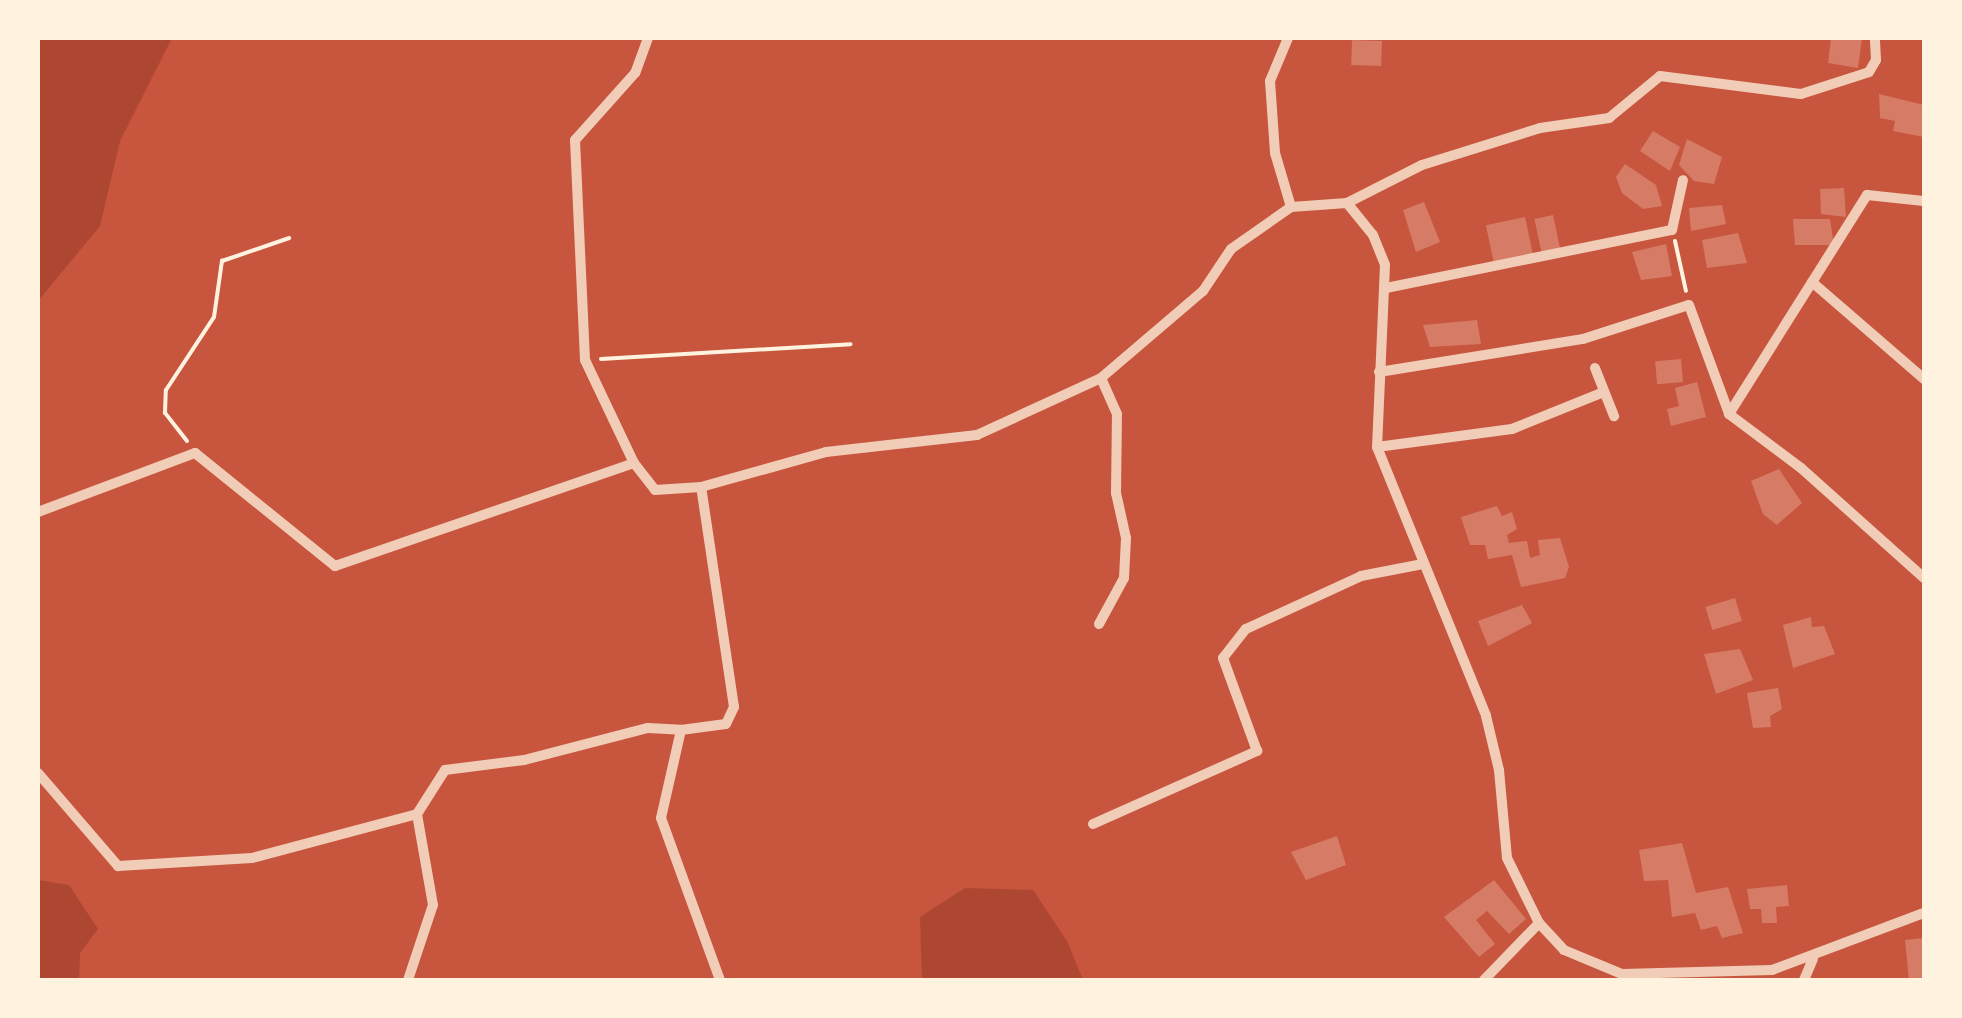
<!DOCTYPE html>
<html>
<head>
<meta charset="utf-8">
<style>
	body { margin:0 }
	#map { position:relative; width:1962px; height:1018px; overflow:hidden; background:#c8553d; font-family:"Source Serif 4",serif }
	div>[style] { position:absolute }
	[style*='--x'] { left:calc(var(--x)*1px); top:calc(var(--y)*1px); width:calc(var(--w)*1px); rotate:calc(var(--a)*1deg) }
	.green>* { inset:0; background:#ae4732 }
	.building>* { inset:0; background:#d67c66; transform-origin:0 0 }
	.path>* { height:4px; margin:-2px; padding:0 2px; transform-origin:2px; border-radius:2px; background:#fff3e0 }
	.minor>* { height:10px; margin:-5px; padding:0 5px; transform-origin:5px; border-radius:5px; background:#f1ccb7 }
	span { translate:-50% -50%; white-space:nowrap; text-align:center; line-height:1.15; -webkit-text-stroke:10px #fff3e0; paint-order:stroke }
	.frame { position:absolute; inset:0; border:40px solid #fff3e0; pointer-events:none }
</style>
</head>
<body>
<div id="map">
	<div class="green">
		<i style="clip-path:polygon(38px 38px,172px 38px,120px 141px,100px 226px,38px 301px)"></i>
		<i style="clip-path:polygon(38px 880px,69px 885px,98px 929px,80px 953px,79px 980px,38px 980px)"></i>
		<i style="clip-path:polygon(965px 888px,1033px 890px,1067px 941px,1083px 980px,922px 980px,920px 917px)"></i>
	</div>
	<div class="building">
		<i style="clip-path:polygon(1831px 38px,1862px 38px,1858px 68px,1828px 63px)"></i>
		<i style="left:1352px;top:40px;width:30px;height:25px;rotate:2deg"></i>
		<i style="clip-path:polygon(1879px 94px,1924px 105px,1924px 137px,1893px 131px,1895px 121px,1880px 118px)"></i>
		<i style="clip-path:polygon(1653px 131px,1680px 147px,1670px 171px,1640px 151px)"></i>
		<i style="clip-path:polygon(1687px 139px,1722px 157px,1714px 184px,1694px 181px,1679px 165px)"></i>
		<i style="clip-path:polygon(1625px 164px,1656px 185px,1662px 206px,1643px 209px,1622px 193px,1616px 177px)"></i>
		<i style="clip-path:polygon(1844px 188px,1846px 217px,1821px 214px,1820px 189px)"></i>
		<i style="clip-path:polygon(1424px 202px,1440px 242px,1416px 252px,1403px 210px)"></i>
		<i style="clip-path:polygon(1722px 205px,1726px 224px,1691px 231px,1689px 208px)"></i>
		<i style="left:1553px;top:215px;width:34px;height:19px;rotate:78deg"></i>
		<i style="left:1525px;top:217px;width:38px;height:40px;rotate:78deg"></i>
		<i style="clip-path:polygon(1793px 219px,1830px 219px,1834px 245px,1795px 245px)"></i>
		<i style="clip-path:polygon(1738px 233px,1747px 263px,1707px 268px,1702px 240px)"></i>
		<i style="clip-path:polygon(1666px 244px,1672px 276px,1641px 280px,1632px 252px)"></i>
		<i style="clip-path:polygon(1477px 320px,1481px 344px,1430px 347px,1423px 325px)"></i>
		<i style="left:1681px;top:359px;width:23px;height:26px;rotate:85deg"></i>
		<i style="clip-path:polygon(1697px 382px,1706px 417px,1671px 426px,1667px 409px,1679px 406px,1675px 388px)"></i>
		<i style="clip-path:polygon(1779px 469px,1802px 503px,1777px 525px,1763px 514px,1751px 481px)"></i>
		<i style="clip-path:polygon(1497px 506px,1502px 516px,1512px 512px,1517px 529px,1507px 535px,1509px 543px,1527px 541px,1530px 558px,1540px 555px,1538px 540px,1560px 538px,1569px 567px,1565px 578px,1521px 587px,1512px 555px,1488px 559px,1485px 545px,1470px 545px,1461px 517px)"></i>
		<i style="left:1735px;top:598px;width:24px;height:31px;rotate:73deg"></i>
		<i style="clip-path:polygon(1522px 605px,1532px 623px,1488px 646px,1478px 621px)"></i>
		<i style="clip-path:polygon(1811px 617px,1812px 627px,1824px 626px,1835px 654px,1793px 668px,1783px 625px)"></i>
		<i style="clip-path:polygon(1740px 649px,1753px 680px,1716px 694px,1704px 654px)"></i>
		<i style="clip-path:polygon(1778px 688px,1782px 709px,1770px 716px,1771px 727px,1753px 728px,1747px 693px)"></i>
		<i style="clip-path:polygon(1337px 836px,1346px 865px,1306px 880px,1291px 852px)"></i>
		<i style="clip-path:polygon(1682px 843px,1696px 893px,1728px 887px,1743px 933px,1722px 938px,1717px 926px,1701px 930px,1695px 913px,1672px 917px,1668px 880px,1644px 881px,1639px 850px)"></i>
		<i style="clip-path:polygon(1494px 880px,1526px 919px,1509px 934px,1487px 911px,1476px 920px,1495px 944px,1479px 957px,1444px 917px)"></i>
		<i style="clip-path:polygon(1787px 885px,1789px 906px,1776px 907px,1777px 923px,1762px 923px,1761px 909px,1750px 909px,1747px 889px)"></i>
		<i style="clip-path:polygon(1924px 938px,1924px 980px,1909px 980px,1905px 940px)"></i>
	</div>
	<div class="path">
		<i style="--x:1675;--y:241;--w:51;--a:77.6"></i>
		<i style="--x:601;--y:359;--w:250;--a:-3.4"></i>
		<i style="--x:187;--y:441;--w:36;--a:-128"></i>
		<i style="--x:165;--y:413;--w:23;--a:-88"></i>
		<i style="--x:166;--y:390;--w:87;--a:-56.7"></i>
		<i style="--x:214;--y:317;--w:57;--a:-81.9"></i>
		<i style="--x:222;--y:261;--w:71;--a:-18.9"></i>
	</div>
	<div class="minor">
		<i style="--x:648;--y:38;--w:37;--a:110"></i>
		<i style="--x:635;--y:73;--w:90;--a:131.8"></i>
		<i style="--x:575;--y:140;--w:220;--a:87.4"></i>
		<i style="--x:585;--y:360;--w:114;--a:64.6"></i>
		<i style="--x:634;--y:463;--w:34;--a:52"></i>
		<i style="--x:655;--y:490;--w:46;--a:-3.7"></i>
		<i style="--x:701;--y:487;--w:130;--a:-15.6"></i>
		<i style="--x:826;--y:452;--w:152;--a:-6.4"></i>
		<i style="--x:977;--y:435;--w:136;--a:-24.7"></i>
		<i style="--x:1101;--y:378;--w:134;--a:-40.5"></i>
		<i style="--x:1203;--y:291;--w:50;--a:-56.3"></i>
		<i style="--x:1231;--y:249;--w:73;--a:-35"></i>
		<i style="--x:1291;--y:207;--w:56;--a:-4.1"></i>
		<i style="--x:1347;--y:203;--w:41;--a:50.9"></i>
		<i style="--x:1373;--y:235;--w:32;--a:68"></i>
		<i style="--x:1385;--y:265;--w:182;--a:92.5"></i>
		<i style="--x:1377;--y:447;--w:290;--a:67.9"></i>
		<i style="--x:1486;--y:716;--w:56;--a:76.5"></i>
		<i style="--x:1499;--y:770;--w:88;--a:84.8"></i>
		<i style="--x:1507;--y:858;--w:72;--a:63.8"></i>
		<i style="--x:1539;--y:923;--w:37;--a:47"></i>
		<i style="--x:1564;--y:950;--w:63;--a:22.5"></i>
		<i style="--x:1622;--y:974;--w:150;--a:-1.5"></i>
		<i style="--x:1772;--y:970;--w:162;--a:-20.6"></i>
		<i style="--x:1288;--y:38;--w:47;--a:112.7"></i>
		<i style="--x:1270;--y:81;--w:72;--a:86"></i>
		<i style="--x:1275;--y:153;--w:56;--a:73.5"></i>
		<i style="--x:1347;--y:203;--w:84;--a:-26.9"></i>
		<i style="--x:1422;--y:165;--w:124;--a:-17.4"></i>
		<i style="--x:1540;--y:128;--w:70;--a:-8.2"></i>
		<i style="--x:1609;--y:118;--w:66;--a:-39.5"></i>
		<i style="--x:1660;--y:76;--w:142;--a:7.3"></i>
		<i style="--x:1801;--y:94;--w:71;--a:-17.9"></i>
		<i style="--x:1869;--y:72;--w:14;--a:-60"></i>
		<i style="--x:1876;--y:60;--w:22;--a:-93"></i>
		<i style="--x:1812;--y:282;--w:148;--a:40.9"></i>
		<i style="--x:1386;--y:288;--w:292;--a:-11.5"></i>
		<i style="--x:1672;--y:230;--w:51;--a:-77.6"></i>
		<i style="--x:1595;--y:368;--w:52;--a:68.4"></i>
		<i style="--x:1379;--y:372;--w:207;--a:-9.2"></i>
		<i style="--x:1583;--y:339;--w:111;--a:-17.8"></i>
		<i style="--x:1689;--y:305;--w:116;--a:69.8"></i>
		<i style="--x:1729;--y:414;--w:90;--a:36.9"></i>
		<i style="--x:1801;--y:468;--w:165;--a:41.8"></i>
		<i style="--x:1729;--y:414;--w:259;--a:-57.8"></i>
		<i style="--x:1867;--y:195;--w:57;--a:6"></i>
		<i style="--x:1377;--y:447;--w:136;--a:-7.6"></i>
		<i style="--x:1512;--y:429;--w:96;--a:-22"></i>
		<i style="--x:38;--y:512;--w:168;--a:-20.6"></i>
		<i style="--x:195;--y:453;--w:180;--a:38.9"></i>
		<i style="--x:335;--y:566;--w:316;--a:-19"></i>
		<i style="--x:1099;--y:624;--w:52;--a:-61.5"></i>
		<i style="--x:1124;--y:578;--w:40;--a:-87.1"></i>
		<i style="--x:1126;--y:538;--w:46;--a:-102.5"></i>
		<i style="--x:1116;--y:493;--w:79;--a:-89.3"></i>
		<i style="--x:1117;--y:414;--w:39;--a:-114"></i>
		<i style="--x:681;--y:730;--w:45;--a:-7.6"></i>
		<i style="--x:726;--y:724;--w:19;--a:-65"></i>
		<i style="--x:734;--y:707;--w:222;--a:-98.5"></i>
		<i style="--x:38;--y:773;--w:123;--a:49.3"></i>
		<i style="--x:118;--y:866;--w:134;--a:-3.4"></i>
		<i style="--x:252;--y:858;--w:171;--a:-14.9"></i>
		<i style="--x:417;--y:814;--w:52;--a:-57.5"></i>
		<i style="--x:445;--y:770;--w:80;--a:-7.2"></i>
		<i style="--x:524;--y:760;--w:128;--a:-14.5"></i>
		<i style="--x:648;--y:728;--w:33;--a:3"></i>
		<i style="--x:681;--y:730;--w:90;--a:102.8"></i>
		<i style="--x:661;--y:818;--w:172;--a:70"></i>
		<i style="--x:1093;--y:824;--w:180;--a:-24"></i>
		<i style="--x:1257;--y:751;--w:99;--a:-110.1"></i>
		<i style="--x:1223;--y:658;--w:37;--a:-52"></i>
		<i style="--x:1246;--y:629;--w:127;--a:-24.7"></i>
		<i style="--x:1361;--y:576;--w:63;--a:-11"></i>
		<i style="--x:408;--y:980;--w:79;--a:-71.6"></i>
		<i style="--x:433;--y:905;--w:92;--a:-100"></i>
		<i style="--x:1484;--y:980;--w:79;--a:-46"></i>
		<i style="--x:1804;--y:980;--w:23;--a:-67"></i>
	</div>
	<div class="frame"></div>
</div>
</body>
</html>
